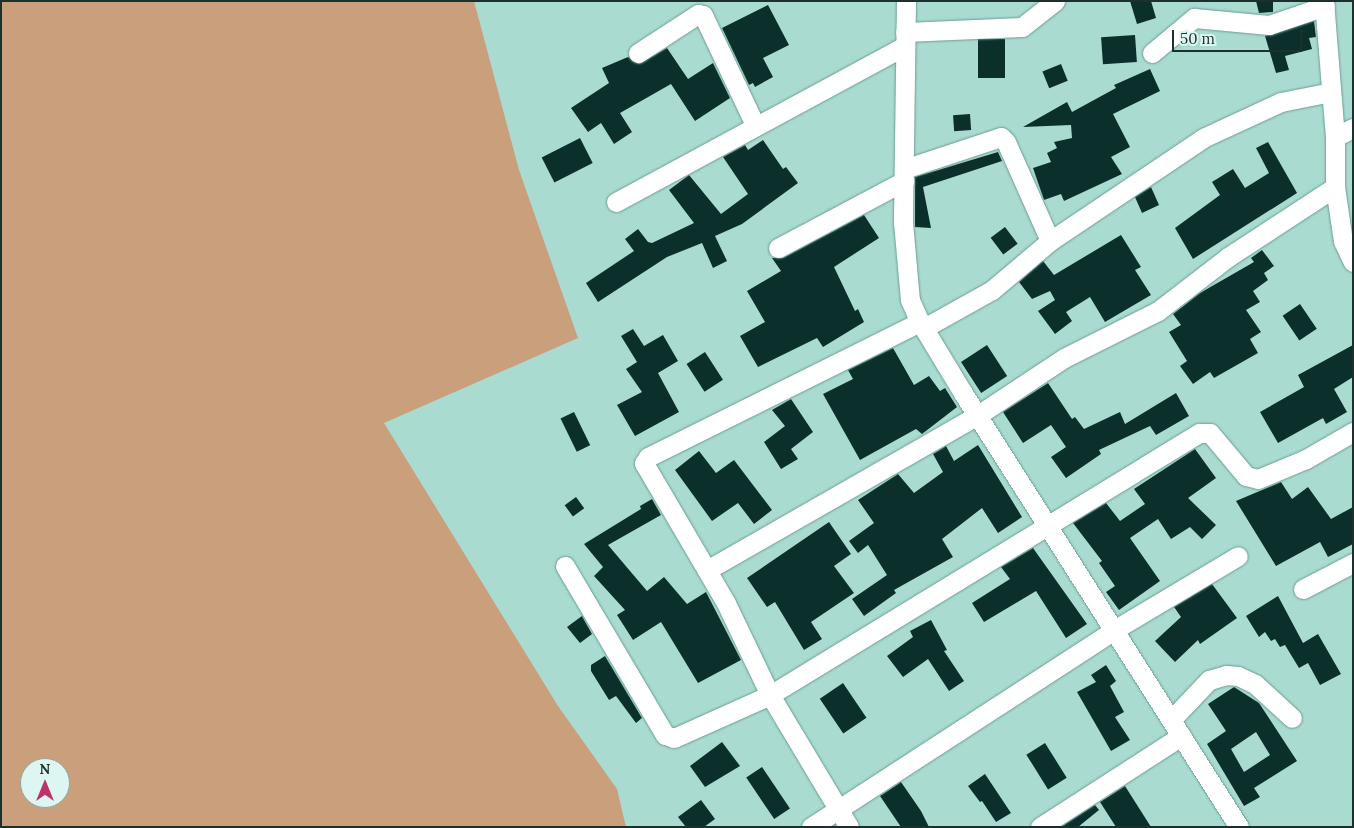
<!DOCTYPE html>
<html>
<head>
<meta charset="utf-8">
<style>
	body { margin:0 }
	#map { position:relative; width:1354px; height:828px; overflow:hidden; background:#a9dbd1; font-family:Lora,serif }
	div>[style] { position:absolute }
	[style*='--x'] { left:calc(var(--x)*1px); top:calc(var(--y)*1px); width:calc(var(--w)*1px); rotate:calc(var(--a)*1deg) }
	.green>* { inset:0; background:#ca9f7c }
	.building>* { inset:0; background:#0b302b; transform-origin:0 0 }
	.roads { filter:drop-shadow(0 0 1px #6d9d94) drop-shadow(0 0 1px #6d9d94) }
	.minor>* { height:19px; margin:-9.5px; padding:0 9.5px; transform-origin:9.5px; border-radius:9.5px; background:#fff }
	span { translate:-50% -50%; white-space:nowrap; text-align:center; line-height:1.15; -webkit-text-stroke:5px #ddf6f1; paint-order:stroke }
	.frame { position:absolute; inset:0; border:2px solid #1c302d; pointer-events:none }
	.north { position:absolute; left:20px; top:758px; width:50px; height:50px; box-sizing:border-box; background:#ddf6f1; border:1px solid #90a7a3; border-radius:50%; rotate:0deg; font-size:14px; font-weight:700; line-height:20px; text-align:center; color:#1c302d }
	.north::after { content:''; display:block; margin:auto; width:18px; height:22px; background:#be326a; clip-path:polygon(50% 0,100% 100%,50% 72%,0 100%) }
	.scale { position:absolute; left:1172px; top:30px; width:130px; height:22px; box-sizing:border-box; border:2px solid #1c302d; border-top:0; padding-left:6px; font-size:15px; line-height:18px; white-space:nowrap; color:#1c302d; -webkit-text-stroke:4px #ddf6f1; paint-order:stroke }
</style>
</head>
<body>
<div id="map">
	<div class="green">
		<i style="clip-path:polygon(evenodd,1px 1px,474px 1px,519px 170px,578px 338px,384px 423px,558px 706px,617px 789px,626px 827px,1px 827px,1px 1px,30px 768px,60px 768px,60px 798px,30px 798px,30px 768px)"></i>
	</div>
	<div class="building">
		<i style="clip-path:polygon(1130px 1px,1151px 1px,1156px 18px,1137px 24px)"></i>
		<i style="clip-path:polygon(1256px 1px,1273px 1px,1273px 12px,1259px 13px)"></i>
		<i style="clip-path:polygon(768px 5px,789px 45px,763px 58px,773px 77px,755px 87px,753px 83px,749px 85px,722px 28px)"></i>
		<i style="clip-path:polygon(1314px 21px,1316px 37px,1309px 38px,1312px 49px,1285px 56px,1289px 70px,1276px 73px,1265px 36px)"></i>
		<i style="left:1135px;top:35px;width:27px;height:34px;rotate:86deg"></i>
		<i style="left:1005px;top:39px;width:39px;height:27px;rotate:90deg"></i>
		<i style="clip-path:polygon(667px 48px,688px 79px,713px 63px,730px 98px,695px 121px,671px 84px,620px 113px,632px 132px,614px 144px,601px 123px,588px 132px,571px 108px,609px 83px,602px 68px,628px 57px,639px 64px)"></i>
		<i style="left:1061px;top:64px;width:18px;height:20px;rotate:68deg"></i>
		<i style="clip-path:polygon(1150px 69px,1160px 91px,1113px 114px,1130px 147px,1111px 157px,1122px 174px,1064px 201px,1061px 194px,1044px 200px,1033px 168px,1051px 162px,1047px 153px,1057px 148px,1054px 142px,1072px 138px,1071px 125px,1023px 127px,1067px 102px,1072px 112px,1116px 88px,1114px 85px)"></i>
		<i style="left:970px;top:114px;width:16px;height:17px;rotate:86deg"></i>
		<i style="left:580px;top:138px;width:28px;height:43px;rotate:63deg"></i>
		<i style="clip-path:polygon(763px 140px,783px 169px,786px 167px,798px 183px,742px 224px,715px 236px,727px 261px,713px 268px,702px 243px,667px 257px,598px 302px,586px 283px,634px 251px,625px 239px,638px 229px,648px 242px,652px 243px,694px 223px,669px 190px,689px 175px,721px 214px,748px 194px,723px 157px,745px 145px,748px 150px)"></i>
		<i style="clip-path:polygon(1268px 142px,1297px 193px,1193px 259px,1175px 228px,1220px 195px,1212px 182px,1233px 169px,1245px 188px,1269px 173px,1256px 148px)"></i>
		<i style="clip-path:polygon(998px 152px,1002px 161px,923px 187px,931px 228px,915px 227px,915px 177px)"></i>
		<i style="clip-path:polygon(1151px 187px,1159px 205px,1142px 213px,1135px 197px)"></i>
		<i style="clip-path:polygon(864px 215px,879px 238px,834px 267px,855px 311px,858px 309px,864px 322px,823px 347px,817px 338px,758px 367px,740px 336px,765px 322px,747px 291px,781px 271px,772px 258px,783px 258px)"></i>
		<i style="left:1005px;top:227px;width:21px;height:18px;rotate:53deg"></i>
		<i style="clip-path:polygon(1121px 235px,1141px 267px,1135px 270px,1151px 295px,1105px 322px,1090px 297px,1066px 312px,1072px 321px,1055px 334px,1038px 311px,1055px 300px,1050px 291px,1032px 299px,1019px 282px,1043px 261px,1054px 275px)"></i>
		<i style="clip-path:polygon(1262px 250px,1274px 266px,1264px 273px,1268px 280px,1253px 291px,1260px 302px,1246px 310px,1261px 332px,1250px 339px,1258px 353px,1214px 378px,1210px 372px,1193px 384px,1180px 366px,1187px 361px,1169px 332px,1181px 325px,1173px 314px,1200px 293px,1254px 262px,1251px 258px)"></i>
		<i style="left:1300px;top:304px;width:30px;height:21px;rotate:56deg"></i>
		<i style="clip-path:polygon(633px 329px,644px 346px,663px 335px,678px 361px,658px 373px,679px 412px,635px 436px,617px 405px,642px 392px,626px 369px,637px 362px,621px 336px)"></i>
		<i style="left:987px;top:345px;width:37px;height:31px;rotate:57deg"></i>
		<i style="clip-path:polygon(1353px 345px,1353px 377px,1334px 389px,1347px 412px,1326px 424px,1323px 418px,1278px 443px,1260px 412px,1304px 387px,1298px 375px)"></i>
		<i style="clip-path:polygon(893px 348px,914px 385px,929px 376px,940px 391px,945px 388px,957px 407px,922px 434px,916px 429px,860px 460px,823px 394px,853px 379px,848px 370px)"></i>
		<i style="left:705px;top:352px;width:33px;height:22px;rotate:57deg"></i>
		<i style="clip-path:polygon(1048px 383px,1072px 419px,1075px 417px,1084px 429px,1120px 412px,1125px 424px,1176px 393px,1189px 416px,1156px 435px,1150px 426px,1099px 450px,1101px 454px,1066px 478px,1051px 457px,1066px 447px,1051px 425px,1023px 443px,1003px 412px)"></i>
		<i style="clip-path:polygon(791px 399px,813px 432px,791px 449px,798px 459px,781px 469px,764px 442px,785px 426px,772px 410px)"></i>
		<i style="left:574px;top:412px;width:37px;height:15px;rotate:64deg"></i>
		<i style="clip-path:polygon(978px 445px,1022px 517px,998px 533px,982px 508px,942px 539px,953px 557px,894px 590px,896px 593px,864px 616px,852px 599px,887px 575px,868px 545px,858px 553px,849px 541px,874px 523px,858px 500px,898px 474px,914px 493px,943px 472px,933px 454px,946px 446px,954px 461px)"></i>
		<i style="clip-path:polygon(1195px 449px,1216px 478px,1188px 498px,1216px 525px,1202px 539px,1190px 527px,1171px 539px,1158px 519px,1130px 538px,1160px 581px,1119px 610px,1106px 592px,1115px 586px,1099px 563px,1102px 561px,1073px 523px,1106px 503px,1120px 521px,1145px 504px,1134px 489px)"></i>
		<i style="clip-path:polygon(699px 451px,716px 473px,734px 460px,772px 510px,754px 524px,738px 503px,712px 521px,675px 470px)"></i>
		<i style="clip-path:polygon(1281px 482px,1292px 499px,1308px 487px,1331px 519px,1353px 507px,1353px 544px,1328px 557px,1320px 542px,1276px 566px,1236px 501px)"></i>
		<i style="left:576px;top:497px;width:14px;height:14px;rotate:54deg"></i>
		<i style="clip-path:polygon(652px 499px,661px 515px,608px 545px,647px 591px,664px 577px,687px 604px,706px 592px,741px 660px,698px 683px,661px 622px,633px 640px,617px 615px,625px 610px,594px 576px,603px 567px,584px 544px,641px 509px,640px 506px)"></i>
		<i style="clip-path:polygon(829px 522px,851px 554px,834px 566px,854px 593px,811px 622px,822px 639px,804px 650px,775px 602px,767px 607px,747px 578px)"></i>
		<i style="clip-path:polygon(1033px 548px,1087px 624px,1066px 638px,1036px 591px,984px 622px,972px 603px,1010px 579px,1001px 567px)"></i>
		<i style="clip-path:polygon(1212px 584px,1237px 618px,1200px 644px,1198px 640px,1175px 662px,1155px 641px,1181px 617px,1174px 607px)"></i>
		<i style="clip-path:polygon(1278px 596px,1303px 643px,1318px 634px,1341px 674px,1320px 685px,1308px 663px,1299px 668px,1285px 645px,1280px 647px,1275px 639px,1271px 641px,1265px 632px,1259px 637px,1246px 616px)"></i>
		<i style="clip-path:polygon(582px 616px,592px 634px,580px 643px,567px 627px)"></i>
		<i style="clip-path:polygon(931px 620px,947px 650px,944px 651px,964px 681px,949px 691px,928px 659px,903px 677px,887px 656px,913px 637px,910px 631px)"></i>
		<i style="clip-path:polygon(605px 656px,642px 718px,636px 723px,616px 696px,609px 700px,591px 671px,591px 665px)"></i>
		<i style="clip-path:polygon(1106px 665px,1116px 681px,1110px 686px,1124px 712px,1115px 717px,1130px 740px,1111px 751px,1077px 692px,1096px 682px,1091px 675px)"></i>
		<i style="left:843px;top:683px;width:42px;height:28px;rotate:56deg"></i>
		<i style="clip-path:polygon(evenodd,1234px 687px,1259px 703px,1297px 761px,1254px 788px,1260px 797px,1244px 806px,1207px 744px,1226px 731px,1208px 704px,1234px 687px,1256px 732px,1270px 755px,1244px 772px,1231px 749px,1256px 732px)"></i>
		<i style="clip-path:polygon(722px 742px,740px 766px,705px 787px,690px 766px)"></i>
		<i style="left:1045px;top:743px;width:41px;height:22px;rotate:58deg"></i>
		<i style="left:762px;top:767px;width:50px;height:19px;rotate:56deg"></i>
		<i style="clip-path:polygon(985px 774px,1011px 813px,996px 822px,982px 801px,980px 802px,968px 786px)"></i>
		<i style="clip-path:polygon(901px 782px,921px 811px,929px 827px,901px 827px,880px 796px)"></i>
		<i style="clip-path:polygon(1125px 786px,1151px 827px,1116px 827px,1100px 802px)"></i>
		<i style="clip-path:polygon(701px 800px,715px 819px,704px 827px,686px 827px,678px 817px)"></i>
		<i style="clip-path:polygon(1095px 805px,1099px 810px,1078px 827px,1061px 827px)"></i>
	</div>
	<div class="roads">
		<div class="minor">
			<i style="--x:906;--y:1;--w:221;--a:90.8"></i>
			<i style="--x:903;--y:222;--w:78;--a:84.9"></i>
			<i style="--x:910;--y:300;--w:24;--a:66"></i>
			<i style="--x:920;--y:322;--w:83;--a:58.8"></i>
			<i style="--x:963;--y:393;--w:514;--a:57.55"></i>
			<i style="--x:1324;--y:1;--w:136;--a:85.4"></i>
			<i style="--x:1335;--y:137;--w:50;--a:90"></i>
			<i style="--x:1335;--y:187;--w:55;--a:81.6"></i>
			<i style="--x:1343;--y:241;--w:23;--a:65"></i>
			<i style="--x:905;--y:32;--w:117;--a:-2.4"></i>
			<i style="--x:1022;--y:27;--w:42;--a:-38.2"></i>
			<i style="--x:638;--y:53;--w:72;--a:-33"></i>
			<i style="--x:698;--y:14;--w:5;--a:11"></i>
			<i style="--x:703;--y:15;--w:122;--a:64.7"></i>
			<i style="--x:1152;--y:53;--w:55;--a:-39.8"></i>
			<i style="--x:1194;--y:18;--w:75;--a:5.3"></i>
			<i style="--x:1269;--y:25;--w:59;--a:-18.7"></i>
			<i style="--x:1335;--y:137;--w:20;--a:-27"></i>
			<i style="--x:904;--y:169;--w:102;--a:-18.3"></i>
			<i style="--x:1001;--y:137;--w:7;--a:45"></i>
			<i style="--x:1006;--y:142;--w:108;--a:66"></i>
			<i style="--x:616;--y:202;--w:328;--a:-28.4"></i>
			<i style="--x:778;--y:248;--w:143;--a:-28"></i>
			<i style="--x:924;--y:328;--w:78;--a:-29.2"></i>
			<i style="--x:992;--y:290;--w:76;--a:-40.2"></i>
			<i style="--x:1050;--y:241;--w:184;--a:-33.9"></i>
			<i style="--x:1203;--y:138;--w:86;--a:-24.8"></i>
			<i style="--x:1281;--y:102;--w:51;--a:-11.3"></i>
			<i style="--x:565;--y:566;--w:196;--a:59.4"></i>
			<i style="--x:665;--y:735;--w:9;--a:18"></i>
			<i style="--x:674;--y:738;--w:105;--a:-24.1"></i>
			<i style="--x:770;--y:695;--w:503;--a:-31.41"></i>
			<i style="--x:1199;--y:433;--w:11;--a:0"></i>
			<i style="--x:1210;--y:433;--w:56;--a:50.1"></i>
			<i style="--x:1246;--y:476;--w:12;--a:14"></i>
			<i style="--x:1258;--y:479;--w:52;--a:-22.6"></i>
			<i style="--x:1306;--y:459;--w:54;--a:-29.9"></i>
			<i style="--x:707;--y:570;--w:312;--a:-29.8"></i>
			<i style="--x:978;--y:415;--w:103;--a:-33.5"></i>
			<i style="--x:1064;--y:358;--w:105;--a:-26.6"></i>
			<i style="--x:1158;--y:311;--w:88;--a:-37.6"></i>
			<i style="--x:1228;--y:257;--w:128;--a:-33.2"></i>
			<i style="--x:1303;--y:589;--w:56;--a:-27.5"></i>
			<i style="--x:1171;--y:720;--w:55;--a:-46.5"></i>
			<i style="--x:1209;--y:680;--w:18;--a:-16"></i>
			<i style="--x:1226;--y:675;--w:12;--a:5"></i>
			<i style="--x:1238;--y:676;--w:19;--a:25"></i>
			<i style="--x:1255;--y:684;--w:50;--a:42.6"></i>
			<i style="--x:811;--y:827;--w:361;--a:-33"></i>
			<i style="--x:1114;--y:630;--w:144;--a:-30.8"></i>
			<i style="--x:849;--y:827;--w:154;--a:-120.9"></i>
			<i style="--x:770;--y:695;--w:102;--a:-115.6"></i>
			<i style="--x:726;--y:603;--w:162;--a:-120.4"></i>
			<i style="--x:644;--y:463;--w:7;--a:-56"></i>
			<i style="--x:648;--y:457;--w:304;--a:-26.4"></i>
			<i style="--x:1040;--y:827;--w:168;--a:-32.8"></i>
		</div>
	</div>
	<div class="frame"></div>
	<div class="north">N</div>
	<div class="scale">50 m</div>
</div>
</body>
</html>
